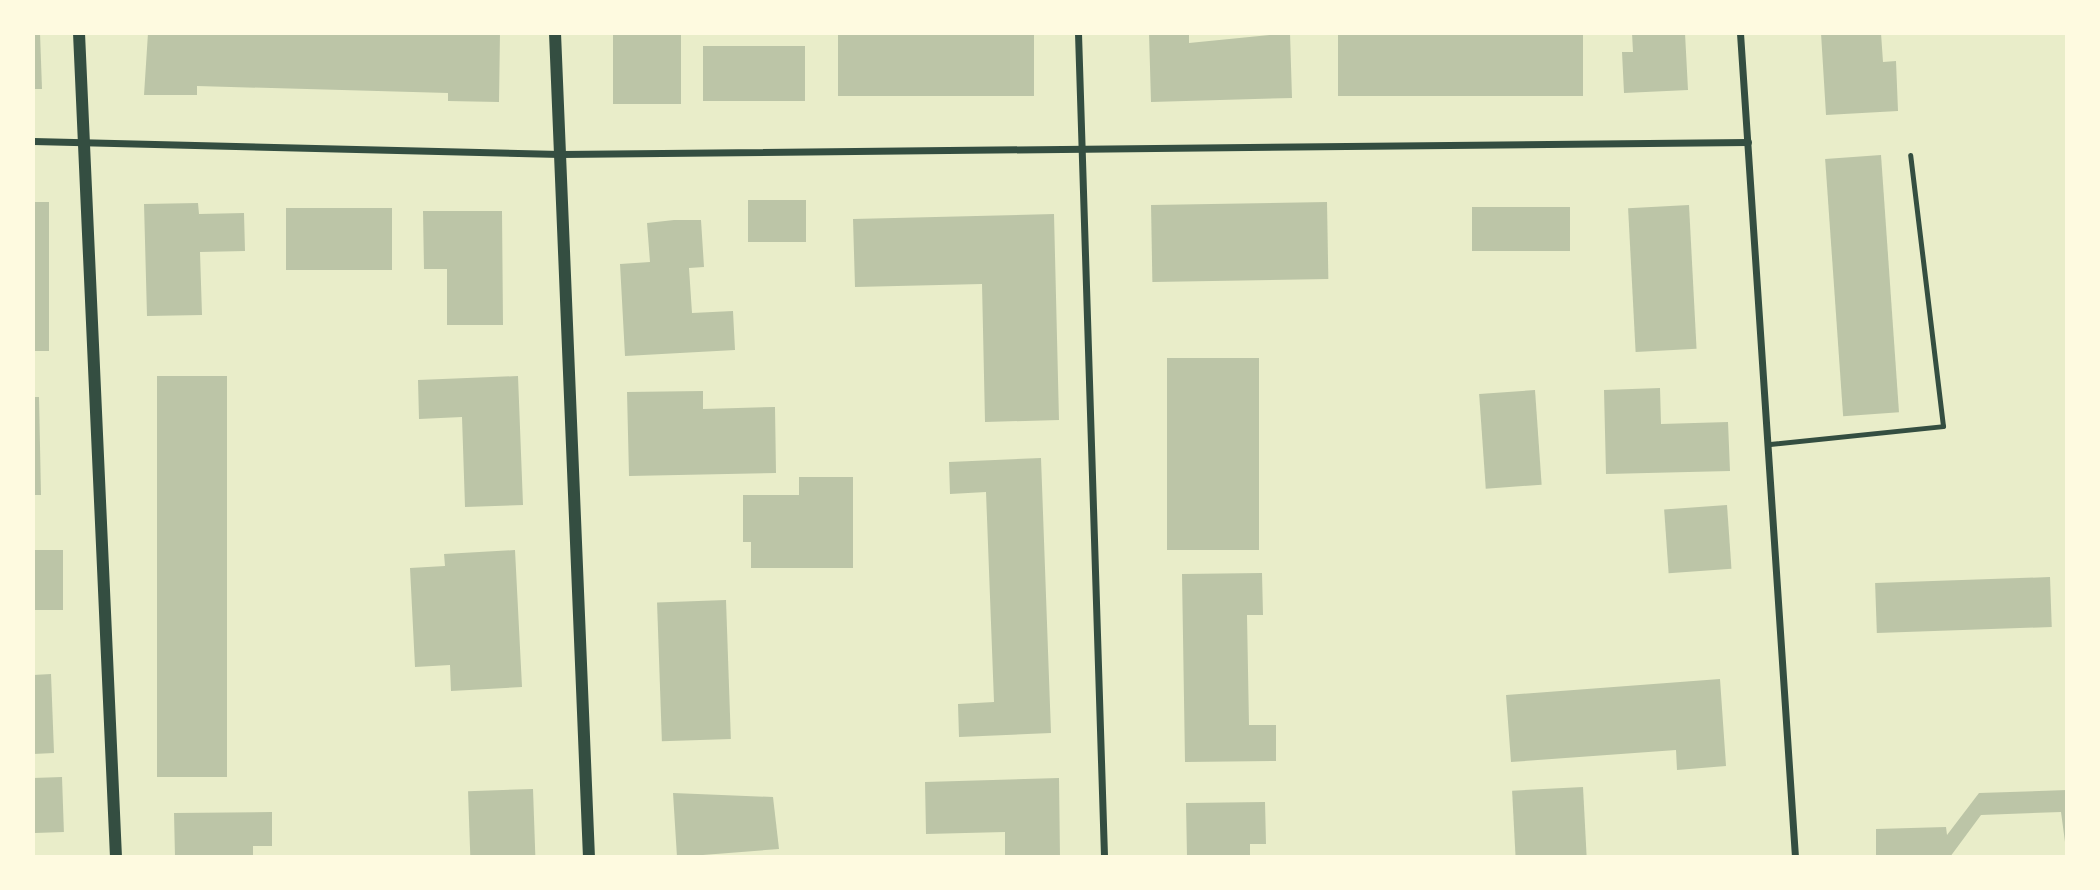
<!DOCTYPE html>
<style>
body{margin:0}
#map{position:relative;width:2100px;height:890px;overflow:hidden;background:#e9edc9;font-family:"Libre Baskerville",serif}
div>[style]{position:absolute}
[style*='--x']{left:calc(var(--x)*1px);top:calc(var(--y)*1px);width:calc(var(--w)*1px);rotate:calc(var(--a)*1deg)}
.building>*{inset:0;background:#bcc5a7;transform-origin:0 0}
.service>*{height:5px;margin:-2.5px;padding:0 2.5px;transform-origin:2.5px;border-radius:2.5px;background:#344e41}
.minor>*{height:7px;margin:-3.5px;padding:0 3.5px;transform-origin:3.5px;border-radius:3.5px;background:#344e41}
.tertiary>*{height:12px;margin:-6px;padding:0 6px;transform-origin:6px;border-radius:6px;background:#344e41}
span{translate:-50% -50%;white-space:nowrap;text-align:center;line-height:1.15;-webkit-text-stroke:5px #fefae0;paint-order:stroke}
.frame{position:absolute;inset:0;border:35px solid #fefae0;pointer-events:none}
</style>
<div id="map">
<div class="building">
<div style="clip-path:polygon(33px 33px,40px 33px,42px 89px,33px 89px)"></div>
<div style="clip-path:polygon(148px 33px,500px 33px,499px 102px,448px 101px,448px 93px,197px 86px,197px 95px,144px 95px)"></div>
<div style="left:613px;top:33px;width:68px;height:71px"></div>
<div style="left:838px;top:33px;width:196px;height:63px"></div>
<div style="clip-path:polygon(1149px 33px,1189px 33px,1189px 43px,1290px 33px,1292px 98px,1151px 102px)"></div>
<div style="left:1338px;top:33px;width:245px;height:63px"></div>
<div style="clip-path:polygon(1632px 33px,1685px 33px,1688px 90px,1624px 93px,1622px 52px,1633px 52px)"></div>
<div style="clip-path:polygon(1821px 33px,1881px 33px,1883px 62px,1896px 61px,1898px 111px,1826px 115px)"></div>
<div style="left:805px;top:46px;width:55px;height:102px;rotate:90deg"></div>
<div style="left:1881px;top:155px;width:258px;height:56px;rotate:86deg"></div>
<div style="left:748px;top:200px;width:58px;height:42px"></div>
<div style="left:33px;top:202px;width:16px;height:149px"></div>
<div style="left:1327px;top:202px;width:77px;height:176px;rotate:89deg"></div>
<div style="clip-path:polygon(198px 203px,199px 214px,244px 213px,245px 251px,200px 252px,202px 315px,147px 316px,144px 204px)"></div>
<div style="left:1689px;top:205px;width:144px;height:61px;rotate:87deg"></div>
<div style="left:1472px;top:207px;width:98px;height:44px"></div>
<div style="left:286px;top:208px;width:106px;height:62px"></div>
<div style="clip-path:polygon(423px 211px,502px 211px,503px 325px,447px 325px,447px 269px,424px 269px)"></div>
<div style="clip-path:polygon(1054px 214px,1059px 420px,985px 422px,982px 284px,855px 287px,853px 219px)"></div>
<div style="clip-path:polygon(674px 220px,701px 220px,704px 267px,689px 268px,692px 313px,733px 311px,735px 350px,625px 356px,620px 264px,650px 262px,647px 223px)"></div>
<div style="left:1167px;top:358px;width:92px;height:192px"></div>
<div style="left:157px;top:376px;width:70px;height:401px"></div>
<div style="clip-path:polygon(518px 376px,523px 505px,465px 507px,462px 417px,419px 419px,418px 380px)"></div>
<div style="clip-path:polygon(1660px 388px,1661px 424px,1728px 422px,1730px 471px,1606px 474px,1604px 390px)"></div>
<div style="left:1535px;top:390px;width:95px;height:56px;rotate:86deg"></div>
<div style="clip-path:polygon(703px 391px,703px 409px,775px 407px,776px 473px,629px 476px,627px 392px)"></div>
<div style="clip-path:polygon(33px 397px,39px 397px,41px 495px,33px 495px)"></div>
<div style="clip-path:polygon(1041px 458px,1051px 733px,959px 737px,958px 704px,994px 702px,986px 492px,950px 494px,949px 462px)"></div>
<div style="clip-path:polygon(799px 477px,853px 477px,853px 568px,751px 568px,751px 542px,743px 542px,743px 495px,799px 495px)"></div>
<div style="left:1727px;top:505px;width:64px;height:63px;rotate:86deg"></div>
<div style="left:33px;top:550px;width:30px;height:60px"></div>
<div style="clip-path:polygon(515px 550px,522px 687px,451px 691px,450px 665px,415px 667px,410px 568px,445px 566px,444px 554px)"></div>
<div style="clip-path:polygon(1262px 573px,1263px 615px,1247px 615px,1249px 725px,1276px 725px,1276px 761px,1185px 762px,1182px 574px)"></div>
<div style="left:2050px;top:577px;width:50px;height:175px;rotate:88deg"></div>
<div style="left:726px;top:600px;width:139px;height:69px;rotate:88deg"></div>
<div style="clip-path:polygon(51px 674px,54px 753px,33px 754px,33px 675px)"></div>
<div style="clip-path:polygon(1720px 679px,1726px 766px,1677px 770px,1676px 750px,1511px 762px,1506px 695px)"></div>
<div style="left:62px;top:777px;width:55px;height:29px;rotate:88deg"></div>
<div style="clip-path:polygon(1059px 778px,1060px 857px,1005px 857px,1005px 832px,926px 834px,925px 782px)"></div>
<div style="left:1583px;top:787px;width:70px;height:71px;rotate:87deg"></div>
<div style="left:533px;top:789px;width:68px;height:65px;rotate:88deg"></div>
<div style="clip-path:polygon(2067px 790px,2067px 857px,2061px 812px,1981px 815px,1950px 857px,1876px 857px,1876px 829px,1946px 827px,1947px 835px,1979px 793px)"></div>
<div style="clip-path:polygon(673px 793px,773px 797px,779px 849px,677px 857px)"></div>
<div style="clip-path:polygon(1265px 802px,1266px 844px,1250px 844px,1250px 857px,1187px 857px,1186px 803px)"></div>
<div style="clip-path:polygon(272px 812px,272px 846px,253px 846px,253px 857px,175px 857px,174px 813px)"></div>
</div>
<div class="service">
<div style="--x:1770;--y:444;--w:174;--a:-5.9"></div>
<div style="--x:1943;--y:426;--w:273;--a:-96.9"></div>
</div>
<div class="minor">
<div style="--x:1078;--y:33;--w:824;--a:88.19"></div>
<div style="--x:1740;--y:33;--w:826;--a:86.18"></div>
<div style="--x:33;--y:141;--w:527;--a:1.41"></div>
<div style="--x:560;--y:154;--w:1188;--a:-0.58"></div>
</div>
<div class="tertiary">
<div style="--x:79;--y:33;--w:825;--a:87.43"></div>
<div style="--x:555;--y:33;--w:825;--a:87.64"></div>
</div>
<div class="frame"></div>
</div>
